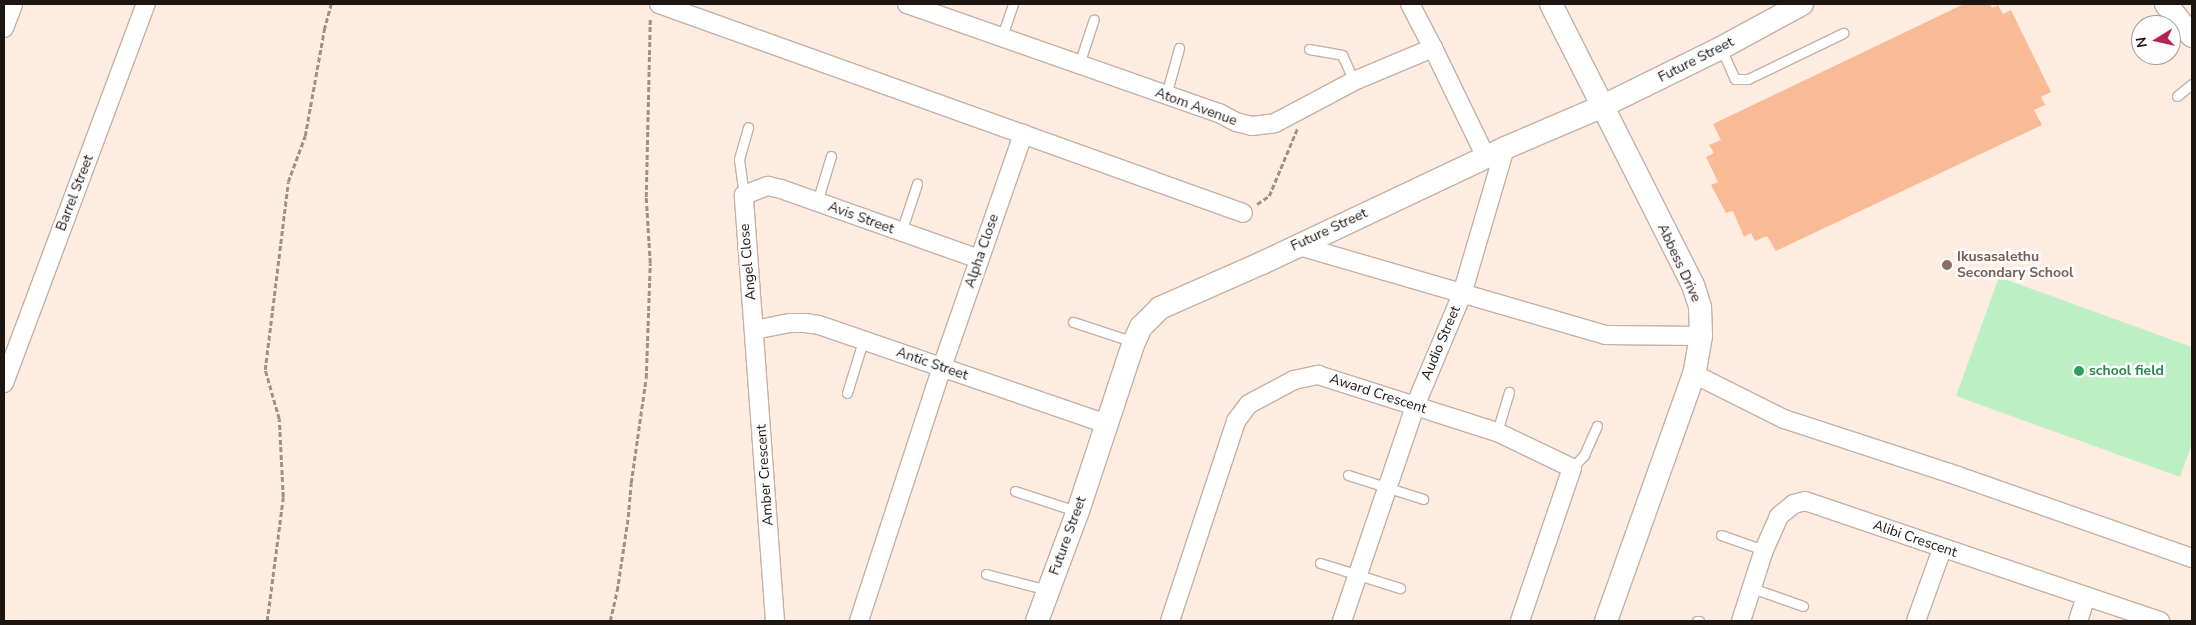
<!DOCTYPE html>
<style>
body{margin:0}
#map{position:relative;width:2196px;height:625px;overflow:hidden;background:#ffece0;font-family:"Nunito Sans",sans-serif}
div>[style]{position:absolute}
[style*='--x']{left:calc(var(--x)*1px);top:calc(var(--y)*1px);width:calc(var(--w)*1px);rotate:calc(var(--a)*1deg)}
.green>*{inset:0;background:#bcefc3}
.building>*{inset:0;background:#f9bb96}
.path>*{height:2.5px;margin-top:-1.25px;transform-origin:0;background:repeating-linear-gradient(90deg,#9e9087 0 5px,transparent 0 7.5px)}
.roads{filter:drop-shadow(1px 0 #c3b1a6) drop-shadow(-1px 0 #c3b1a6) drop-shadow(0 1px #c3b1a6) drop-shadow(0 -1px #c3b1a6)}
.service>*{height:9px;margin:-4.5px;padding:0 4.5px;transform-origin:4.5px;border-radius:4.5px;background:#fff}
.minor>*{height:18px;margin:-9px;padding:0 9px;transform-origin:9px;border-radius:9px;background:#fff}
.tertiary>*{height:22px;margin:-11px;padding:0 11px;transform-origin:11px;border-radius:11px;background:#fff}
.dots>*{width:14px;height:14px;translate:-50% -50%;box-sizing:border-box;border:2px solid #fdfdfd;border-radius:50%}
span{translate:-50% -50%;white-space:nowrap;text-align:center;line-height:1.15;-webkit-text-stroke:5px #fdfdfd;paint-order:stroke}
.street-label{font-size:14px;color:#1c1511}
.education-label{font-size:14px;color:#785e54;font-weight:700}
.left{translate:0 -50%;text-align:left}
.leisure-label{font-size:14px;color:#27864d;font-weight:700}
.frame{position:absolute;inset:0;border:5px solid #1c1511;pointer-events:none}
.north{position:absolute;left:2131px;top:15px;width:50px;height:50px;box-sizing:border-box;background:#fdfdfd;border:1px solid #a3a09f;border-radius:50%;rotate:261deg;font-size:14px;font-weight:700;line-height:20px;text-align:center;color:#1c1511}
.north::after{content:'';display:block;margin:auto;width:18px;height:22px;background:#b32455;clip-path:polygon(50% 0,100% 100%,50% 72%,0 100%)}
</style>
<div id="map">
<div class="green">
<div style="clip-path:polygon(1999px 277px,2192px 347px,2192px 443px,2180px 477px,1956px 396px)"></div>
</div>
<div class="building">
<div style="clip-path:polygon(1964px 4px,1990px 4px,1992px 8px,1998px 5px,2003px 14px,2011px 10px,2051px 92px,2041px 97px,2045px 105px,2034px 110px,2042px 125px,1776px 251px,1767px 236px,1755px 241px,1751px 233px,1744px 237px,1733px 211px,1726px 213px,1711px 185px,1718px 182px,1706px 157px,1714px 153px,1709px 145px,1721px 140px,1713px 124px)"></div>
</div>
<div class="path">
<div style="--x:1257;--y:204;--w:14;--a:-34"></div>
<div style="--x:1269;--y:196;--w:73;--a:-67.3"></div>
<div style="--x:267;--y:621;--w:125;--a:-82.6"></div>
<div style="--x:283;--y:497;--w:78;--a:-92.9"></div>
<div style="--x:279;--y:419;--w:51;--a:-105.9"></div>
<div style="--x:265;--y:370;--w:189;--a:-83"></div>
<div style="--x:288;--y:182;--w:49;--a:-69.7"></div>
<div style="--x:305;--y:136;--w:108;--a:-79.8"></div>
<div style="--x:324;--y:30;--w:27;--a:-75"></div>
<div style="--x:610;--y:621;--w:31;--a:-77"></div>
<div style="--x:617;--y:591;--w:75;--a:-81.5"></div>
<div style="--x:628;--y:517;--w:34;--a:-85"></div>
<div style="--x:631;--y:483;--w:106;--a:-81.9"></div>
<div style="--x:646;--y:378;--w:115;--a:-88"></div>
<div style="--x:650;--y:263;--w:66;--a:-93.5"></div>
<div style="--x:646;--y:197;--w:179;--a:-88.7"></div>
</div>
<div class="roads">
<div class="service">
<div style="--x:1002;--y:36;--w:34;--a:-71"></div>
<div style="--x:1721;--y:48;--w:34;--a:66"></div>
<div style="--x:1735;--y:79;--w:13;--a:0"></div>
<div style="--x:1748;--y:79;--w:106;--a:-25.8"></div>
<div style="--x:1309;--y:49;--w:34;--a:10"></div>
<div style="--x:1342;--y:55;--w:29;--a:65"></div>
<div style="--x:1079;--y:64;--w:47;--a:-71.6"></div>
<div style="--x:1166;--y:95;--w:49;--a:-74.5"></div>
<div style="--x:2177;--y:96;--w:19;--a:-39"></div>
<div style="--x:744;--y:195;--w:36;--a:-98"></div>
<div style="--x:739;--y:159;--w:33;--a:-74"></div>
<div style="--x:817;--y:202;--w:48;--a:-73.1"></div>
<div style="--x:901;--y:232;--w:51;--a:-71.6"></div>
<div style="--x:1073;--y:322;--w:64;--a:18.2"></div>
<div style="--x:847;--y:393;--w:54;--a:-72.9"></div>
<div style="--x:1497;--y:432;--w:42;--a:-73.3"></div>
<div style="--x:1572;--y:468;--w:18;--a:-47"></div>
<div style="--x:1584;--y:455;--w:32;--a:-66"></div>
<div style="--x:1348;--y:475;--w:79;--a:17.7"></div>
<div style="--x:1015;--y:491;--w:64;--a:18.2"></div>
<div style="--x:1721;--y:535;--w:46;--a:19.2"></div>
<div style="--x:1320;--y:563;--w:84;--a:17.4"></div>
<div style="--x:986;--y:574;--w:64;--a:14.5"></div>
<div style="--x:1752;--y:588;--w:54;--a:19.4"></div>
<div style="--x:1697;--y:621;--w:2;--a:0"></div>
</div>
<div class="minor">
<div style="--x:659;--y:4;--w:620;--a:19.69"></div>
<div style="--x:907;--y:4;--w:330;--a:19.3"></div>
<div style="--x:1219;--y:113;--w:19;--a:28"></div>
<div style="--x:1236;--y:122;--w:16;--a:14"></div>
<div style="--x:1252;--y:126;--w:23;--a:-7"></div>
<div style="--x:1275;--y:123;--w:89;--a:-28"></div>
<div style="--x:1354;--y:81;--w:86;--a:-22.7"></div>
<div style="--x:1433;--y:48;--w:50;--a:-117.6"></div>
<div style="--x:4;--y:28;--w:26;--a:-69"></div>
<div style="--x:1433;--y:48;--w:121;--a:64.1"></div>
<div style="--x:1296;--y:245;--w:322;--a:16.2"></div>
<div style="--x:1605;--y:335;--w:96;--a:0.6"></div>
<div style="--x:754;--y:330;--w:37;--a:-11"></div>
<div style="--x:790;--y:323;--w:15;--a:0"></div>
<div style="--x:805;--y:323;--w:14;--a:8"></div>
<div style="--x:819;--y:325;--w:305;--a:19"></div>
<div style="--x:1694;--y:374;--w:101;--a:26.6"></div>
<div style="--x:1784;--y:419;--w:183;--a:18.1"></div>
<div style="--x:1958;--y:476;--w:248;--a:19.3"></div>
<div style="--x:4;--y:383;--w:405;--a:-69.5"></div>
<div style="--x:775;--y:621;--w:427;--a:-94.2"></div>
<div style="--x:744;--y:195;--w:26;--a:-21"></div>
<div style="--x:768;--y:186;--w:13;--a:13"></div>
<div style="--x:781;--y:189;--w:210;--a:19.5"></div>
<div style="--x:859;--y:621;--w:267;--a:-71.9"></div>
<div style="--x:942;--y:367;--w:247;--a:-70.8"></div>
<div style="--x:1170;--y:621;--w:211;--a:-71.7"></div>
<div style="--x:1236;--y:421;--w:21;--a:-53"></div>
<div style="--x:1249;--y:404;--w:51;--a:-28.1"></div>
<div style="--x:1294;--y:380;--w:25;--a:-12"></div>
<div style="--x:1318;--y:375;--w:188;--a:17.7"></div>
<div style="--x:1497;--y:432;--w:83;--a:25.6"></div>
<div style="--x:1572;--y:468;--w:162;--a:108.8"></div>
<div style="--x:1342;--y:621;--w:227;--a:-71.2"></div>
<div style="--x:1415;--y:406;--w:121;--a:-67.2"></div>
<div style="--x:1462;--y:294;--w:152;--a:-73.6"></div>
<div style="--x:1741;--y:621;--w:75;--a:-72.1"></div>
<div style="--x:1764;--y:550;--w:37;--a:-66"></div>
<div style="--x:1779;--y:516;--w:19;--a:-39"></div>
<div style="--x:1794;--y:504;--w:11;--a:-15"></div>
<div style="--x:1805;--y:501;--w:375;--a:18.7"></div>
<div style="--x:1916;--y:621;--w:77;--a:-70.1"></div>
<div style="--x:2078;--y:621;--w:26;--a:-72"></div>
</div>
<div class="tertiary">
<div style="--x:1551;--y:4;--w:315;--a:63.2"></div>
<div style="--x:1693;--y:285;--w:23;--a:72"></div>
<div style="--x:1700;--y:307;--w:29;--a:88"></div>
<div style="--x:1701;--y:336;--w:39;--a:100"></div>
<div style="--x:1694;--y:374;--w:262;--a:109.6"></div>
<div style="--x:2166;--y:4;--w:41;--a:50.9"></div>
<div style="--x:1037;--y:621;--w:117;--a:-69.6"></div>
<div style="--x:1078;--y:511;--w:178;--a:-71.7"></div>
<div style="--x:1134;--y:342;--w:17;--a:-65"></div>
<div style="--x:1141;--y:327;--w:27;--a:-45"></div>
<div style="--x:1160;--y:308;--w:111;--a:-23.8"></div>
<div style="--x:1262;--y:263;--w:269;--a:-25.3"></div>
<div style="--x:1505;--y:148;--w:104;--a:-23.1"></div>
<div style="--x:1601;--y:107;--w:134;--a:-26.2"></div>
<div style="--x:1721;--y:48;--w:92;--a:-28.5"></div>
</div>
</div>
<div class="dots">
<div style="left:1947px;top:265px;background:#8d6e63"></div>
<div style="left:2079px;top:371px;background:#2e9e5b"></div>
</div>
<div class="street-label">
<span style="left:1696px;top:60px;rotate:-27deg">Future Street</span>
<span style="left:1196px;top:107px;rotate:20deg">Atom Avenue</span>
<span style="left:75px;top:193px;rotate:-69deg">Barrel Street</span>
<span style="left:861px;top:218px;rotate:20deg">Avis Street</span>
<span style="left:1329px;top:230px;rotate:-25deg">Future Street</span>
<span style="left:982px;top:251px;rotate:-71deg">Alpha Close</span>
<span style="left:748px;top:262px;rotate:-95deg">Angel Close</span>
<span style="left:1679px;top:263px;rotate:65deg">Abbess Drive</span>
<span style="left:1441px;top:343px;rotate:-67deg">Audio Street</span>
<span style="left:932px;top:364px;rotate:19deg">Antic Street</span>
<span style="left:1378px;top:394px;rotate:18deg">Award Crescent</span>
<span style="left:765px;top:475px;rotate:-94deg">Amber Crescent</span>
<span style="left:1068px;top:536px;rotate:-70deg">Future Street</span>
<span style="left:1915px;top:539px;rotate:19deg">Alibi Crescent</span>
</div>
<div class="education-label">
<span class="left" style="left:1957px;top:265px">Ikusasalethu<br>Secondary School</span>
</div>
<div class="leisure-label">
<span class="left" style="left:2089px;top:371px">school field</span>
</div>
<div class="frame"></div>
<div class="north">N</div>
</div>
